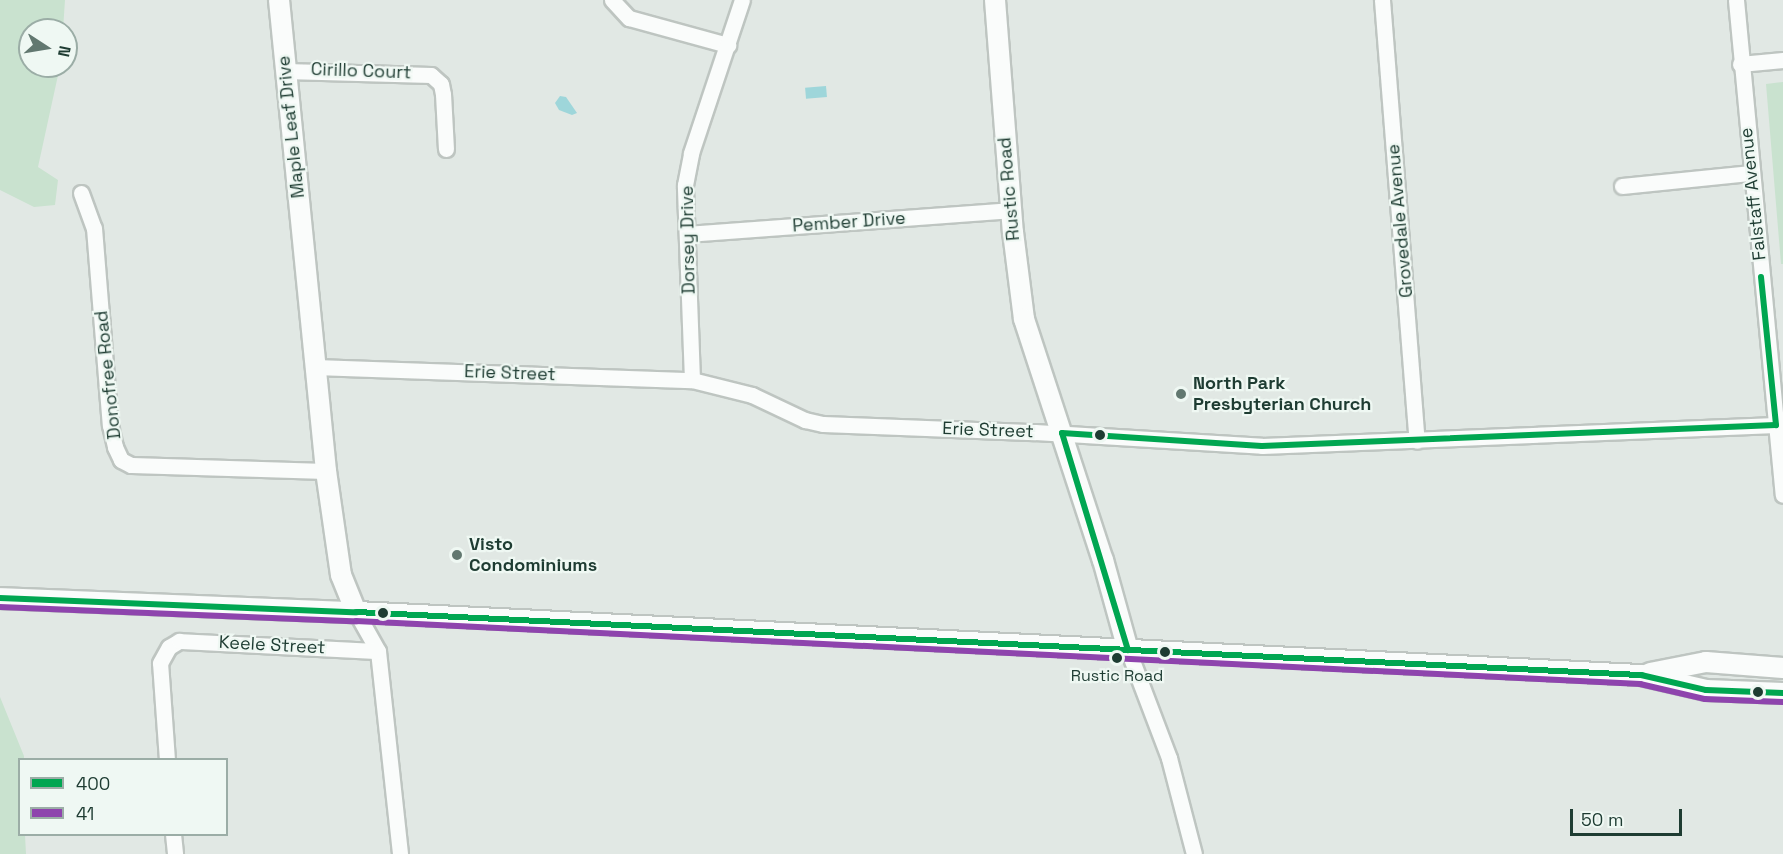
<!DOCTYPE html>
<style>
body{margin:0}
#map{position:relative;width:1783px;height:854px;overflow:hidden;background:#e1e8e4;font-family:"Space Grotesk",sans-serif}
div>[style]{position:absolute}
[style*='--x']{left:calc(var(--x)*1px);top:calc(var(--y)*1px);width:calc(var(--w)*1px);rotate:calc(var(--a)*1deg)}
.green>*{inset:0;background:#c9e2cf}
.water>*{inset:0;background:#9ed6da;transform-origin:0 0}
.roads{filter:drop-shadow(2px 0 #bec5c1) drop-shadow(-2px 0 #bec5c1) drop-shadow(0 2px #bec5c1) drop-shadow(0 -2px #bec5c1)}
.street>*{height:15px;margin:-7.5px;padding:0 7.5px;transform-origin:7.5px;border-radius:7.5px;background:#fafcfb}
.secondary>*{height:20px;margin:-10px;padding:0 10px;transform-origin:10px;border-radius:10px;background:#fafcfb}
.bus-1>*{height:6px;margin:-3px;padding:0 3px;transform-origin:3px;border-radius:3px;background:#00a651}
.bus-2>*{height:6px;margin:-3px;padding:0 3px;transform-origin:3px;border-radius:3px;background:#8e44ad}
.dots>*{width:16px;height:16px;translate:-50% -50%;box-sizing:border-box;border:3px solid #eff8f3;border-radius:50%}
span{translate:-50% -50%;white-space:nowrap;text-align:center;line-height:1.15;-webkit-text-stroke:4.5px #eff8f3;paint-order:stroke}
.bus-label{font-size:16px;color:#1e3c32}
.street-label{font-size:18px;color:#1e3c32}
.poi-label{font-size:18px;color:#1e3c32;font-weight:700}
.left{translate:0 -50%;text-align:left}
.legend{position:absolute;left:18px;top:758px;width:210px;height:78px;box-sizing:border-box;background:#eff8f3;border:2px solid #9bada6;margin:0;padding:8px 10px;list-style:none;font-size:18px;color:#1e3c32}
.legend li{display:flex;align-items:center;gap:12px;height:30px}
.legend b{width:30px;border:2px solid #9bada6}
.north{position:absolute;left:18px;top:18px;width:60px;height:60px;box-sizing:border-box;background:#eff8f3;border:2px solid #9bada6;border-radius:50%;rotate:102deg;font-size:16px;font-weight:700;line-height:24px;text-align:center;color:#1e3c32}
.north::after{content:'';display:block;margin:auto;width:21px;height:27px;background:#627870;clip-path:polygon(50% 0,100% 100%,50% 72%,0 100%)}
.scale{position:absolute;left:1570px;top:809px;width:112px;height:27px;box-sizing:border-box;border:3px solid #1e3c32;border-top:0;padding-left:8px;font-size:18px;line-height:21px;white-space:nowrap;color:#1e3c32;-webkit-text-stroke:4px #eff8f3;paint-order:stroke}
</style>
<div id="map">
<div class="green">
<div style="clip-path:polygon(0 0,65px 0,63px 30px,30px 30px,30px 66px,60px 66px,38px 167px,58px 180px,55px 205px,34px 207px,0 190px)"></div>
<div style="clip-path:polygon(1783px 82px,1783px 264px,1781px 264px,1766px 84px)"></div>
<div style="clip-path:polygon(0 697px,24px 756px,24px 759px,20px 760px,20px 834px,25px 835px,26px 854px,0 854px)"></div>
</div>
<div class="water">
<div style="left:826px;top:86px;width:11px;height:21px;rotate:85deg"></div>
<div style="clip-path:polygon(560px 96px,566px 97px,577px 113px,572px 115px,559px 110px,555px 103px)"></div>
</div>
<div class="roads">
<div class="street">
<div style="--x:612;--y:0;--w:25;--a:47"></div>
<div style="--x:629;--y:18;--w:103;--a:15.3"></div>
<div style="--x:1382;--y:0;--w:442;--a:85.5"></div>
<div style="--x:1736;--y:0;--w:497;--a:84.6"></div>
<div style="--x:1740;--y:64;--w:43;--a:-5.3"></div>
<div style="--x:285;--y:71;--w:146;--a:1.6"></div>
<div style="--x:431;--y:75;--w:13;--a:42"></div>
<div style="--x:441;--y:84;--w:10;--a:79"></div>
<div style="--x:443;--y:94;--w:55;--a:86.9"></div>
<div style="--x:1622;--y:186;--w:130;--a:-5.8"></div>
<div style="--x:81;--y:193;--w:37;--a:70"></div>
<div style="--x:94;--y:228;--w:198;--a:85.4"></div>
<div style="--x:110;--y:425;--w:23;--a:77"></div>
<div style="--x:115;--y:447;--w:14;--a:65"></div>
<div style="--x:121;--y:460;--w:11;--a:27"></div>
<div style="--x:131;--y:465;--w:195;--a:1.8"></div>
<div style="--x:687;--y:234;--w:326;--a:-4.2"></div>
<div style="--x:315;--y:367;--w:377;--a:2"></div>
<div style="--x:692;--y:380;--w:62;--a:14"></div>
<div style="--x:752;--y:395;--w:59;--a:25.3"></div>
<div style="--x:805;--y:420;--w:18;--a:13"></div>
<div style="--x:823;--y:424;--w:212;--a:2.2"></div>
<div style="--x:1035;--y:432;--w:227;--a:3.5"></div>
<div style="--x:1262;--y:446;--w:514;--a:-2.34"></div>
<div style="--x:692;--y:380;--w:195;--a:-92.1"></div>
<div style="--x:685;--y:185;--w:33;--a:-79"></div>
<div style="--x:691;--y:153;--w:161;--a:-71.6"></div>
<div style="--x:356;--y:612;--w:45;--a:60.6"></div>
<div style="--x:378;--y:651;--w:204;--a:83.8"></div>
<div style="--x:1128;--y:650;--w:116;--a:69.2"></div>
<div style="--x:1169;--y:758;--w:99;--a:75.4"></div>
<div style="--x:167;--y:760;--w:97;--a:-94.1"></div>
<div style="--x:160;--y:663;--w:18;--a:-61"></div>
<div style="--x:169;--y:647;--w:12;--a:-31"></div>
<div style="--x:179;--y:641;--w:199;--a:2.9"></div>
<div style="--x:173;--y:834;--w:20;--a:84"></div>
</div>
<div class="secondary">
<div style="--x:279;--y:0;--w:473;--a:84.3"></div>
<div style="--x:326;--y:471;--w:105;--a:81.8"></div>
<div style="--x:341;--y:575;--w:40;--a:68"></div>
<div style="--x:995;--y:0;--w:233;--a:85.6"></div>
<div style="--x:1013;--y:232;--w:88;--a:82.8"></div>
<div style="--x:1024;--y:319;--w:254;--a:71.9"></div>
<div style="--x:1103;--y:560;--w:93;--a:74.5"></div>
<div style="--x:0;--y:598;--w:356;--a:2.3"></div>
<div style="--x:356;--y:612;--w:1287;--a:2.81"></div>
<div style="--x:1641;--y:675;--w:67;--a:13"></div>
<div style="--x:1706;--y:690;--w:77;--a:2.2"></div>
<div style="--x:1650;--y:673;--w:57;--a:-11.1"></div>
<div style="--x:1706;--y:662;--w:77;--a:4.5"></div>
</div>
</div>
<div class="bus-1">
<div style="--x:1761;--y:277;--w:149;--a:84.2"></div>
<div style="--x:1062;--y:433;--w:200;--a:3.7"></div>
<div style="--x:1262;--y:446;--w:514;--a:-2.34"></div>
<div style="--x:1062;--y:433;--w:227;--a:73.1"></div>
<div style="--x:0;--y:598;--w:356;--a:2.3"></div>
<div style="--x:356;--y:612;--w:1287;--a:2.81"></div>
<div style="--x:1641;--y:675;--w:67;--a:13"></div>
<div style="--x:1706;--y:690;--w:77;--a:2.2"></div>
</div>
<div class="bus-2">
<div style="--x:0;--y:607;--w:356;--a:2.3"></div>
<div style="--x:356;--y:621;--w:1286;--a:2.81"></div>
<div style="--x:1640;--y:684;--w:67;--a:13"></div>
<div style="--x:1705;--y:699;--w:78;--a:2.2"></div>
</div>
<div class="dots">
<div style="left:1181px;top:394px;background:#627870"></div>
<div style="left:1100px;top:435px;background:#1e3c32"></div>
<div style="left:457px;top:555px;background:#627870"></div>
<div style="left:383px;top:613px;background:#1e3c32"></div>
<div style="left:1165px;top:652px;background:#1e3c32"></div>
<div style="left:1117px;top:658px;background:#1e3c32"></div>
<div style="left:1758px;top:692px;background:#1e3c32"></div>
</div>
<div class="bus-label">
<span style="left:1117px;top:676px">Rustic Road</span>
</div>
<div class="street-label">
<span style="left:361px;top:71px;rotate:2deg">Cirillo Court</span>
<span style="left:291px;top:127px;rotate:-96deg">Maple Leaf Drive</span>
<span style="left:1009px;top:189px;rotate:-95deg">Rustic Road</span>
<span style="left:1753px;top:194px;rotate:-96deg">Falstaff Avenue</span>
<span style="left:1400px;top:221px;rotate:-95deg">Grovedale Avenue</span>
<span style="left:849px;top:222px;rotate:-4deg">Pember Drive</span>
<span style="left:688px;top:240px;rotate:-91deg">Dorsey Drive</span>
<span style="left:510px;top:373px;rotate:2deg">Erie Street</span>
<span style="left:108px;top:375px;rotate:-96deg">Donofree Road</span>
<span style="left:988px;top:430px;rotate:2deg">Erie Street</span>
<span style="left:272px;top:645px;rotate:3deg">Keele Street</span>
</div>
<div class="poi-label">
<span class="left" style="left:1193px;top:394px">North Park<br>Presbyterian Church</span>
<span class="left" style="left:469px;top:555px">Visto<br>Condominiums</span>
</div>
<ul class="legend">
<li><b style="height:8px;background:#00a651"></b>400</li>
<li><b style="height:8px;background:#8e44ad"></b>41</li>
</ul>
<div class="north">N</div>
<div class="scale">50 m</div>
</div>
